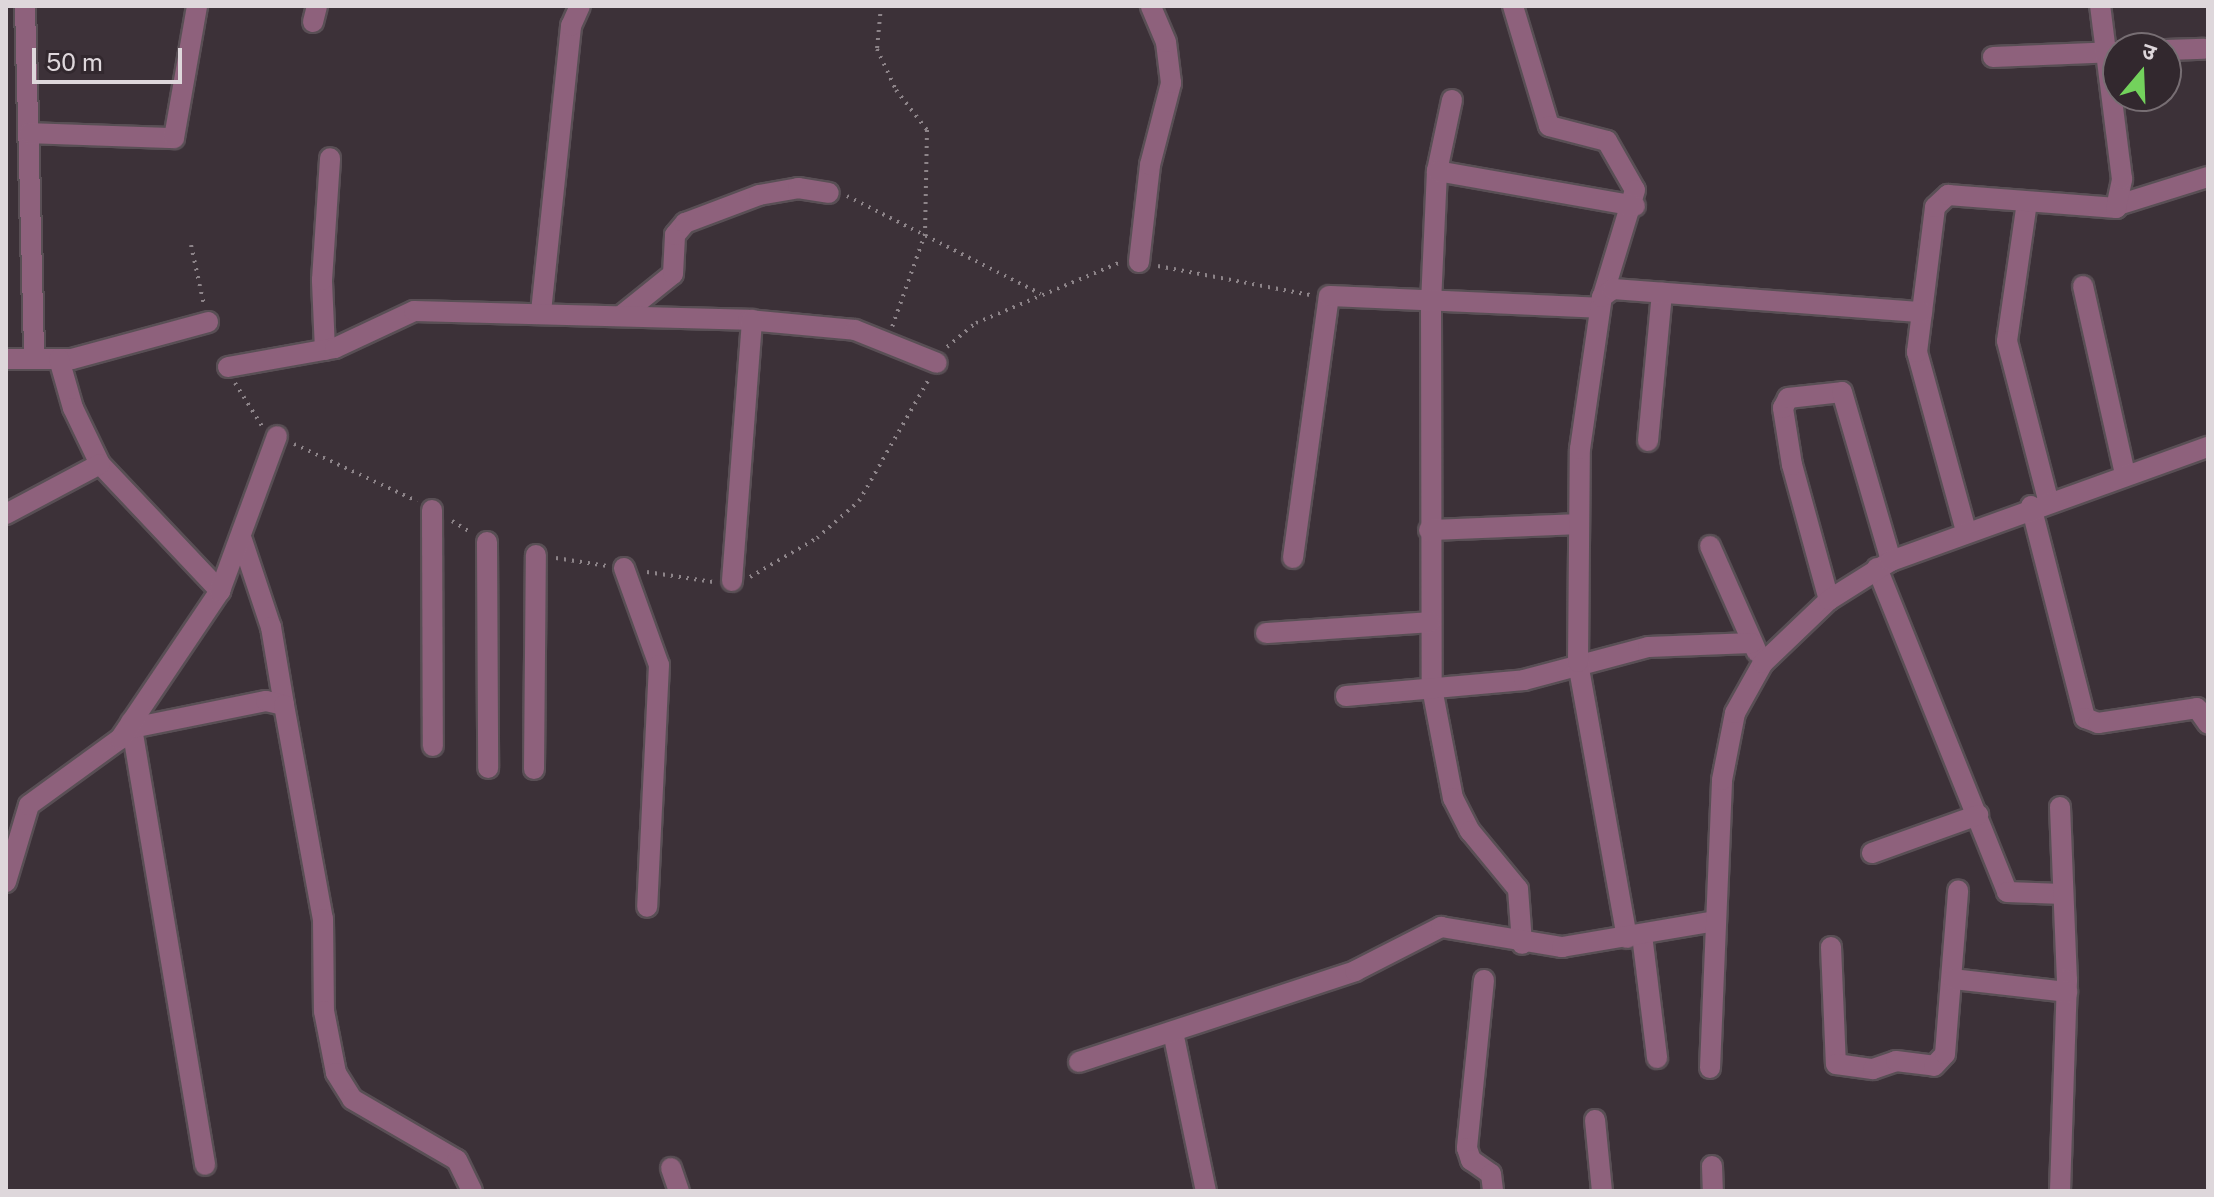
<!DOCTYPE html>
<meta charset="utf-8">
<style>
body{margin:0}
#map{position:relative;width:2214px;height:1197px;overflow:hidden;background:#3c3138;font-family:"Public Sans","Noto Sans Devanagari",sans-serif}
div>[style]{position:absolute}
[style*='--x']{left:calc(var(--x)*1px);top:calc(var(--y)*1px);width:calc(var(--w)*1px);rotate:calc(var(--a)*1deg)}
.path>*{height:4px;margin-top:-2px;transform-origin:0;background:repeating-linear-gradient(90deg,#8d8489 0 2px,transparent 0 8px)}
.roads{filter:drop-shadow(2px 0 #594f55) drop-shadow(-2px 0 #594f55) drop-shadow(0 2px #594f55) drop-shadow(0 -2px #594f55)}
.minor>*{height:20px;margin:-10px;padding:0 10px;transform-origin:10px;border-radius:10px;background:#8e617c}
span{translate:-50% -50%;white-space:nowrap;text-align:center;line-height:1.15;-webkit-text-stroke:6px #32282e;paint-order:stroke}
.frame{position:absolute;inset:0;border:8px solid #ded7db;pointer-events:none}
.north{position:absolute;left:2102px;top:32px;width:80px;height:80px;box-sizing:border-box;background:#32282e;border:2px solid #776e73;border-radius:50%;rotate:19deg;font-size:22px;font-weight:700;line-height:32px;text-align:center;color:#ded7db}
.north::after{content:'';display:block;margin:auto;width:28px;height:36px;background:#73d25c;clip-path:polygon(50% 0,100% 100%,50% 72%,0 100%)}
.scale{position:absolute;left:32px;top:48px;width:150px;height:36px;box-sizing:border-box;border:4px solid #ded7db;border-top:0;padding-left:10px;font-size:24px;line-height:28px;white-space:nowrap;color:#ded7db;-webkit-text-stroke:6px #32282e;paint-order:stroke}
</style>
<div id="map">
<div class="path">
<div style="--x:881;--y:6;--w:43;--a:95.3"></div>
<div style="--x:877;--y:49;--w:45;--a:65.1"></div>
<div style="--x:896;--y:90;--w:51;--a:52.2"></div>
<div style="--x:927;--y:130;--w:104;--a:91.1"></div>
<div style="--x:925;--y:234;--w:99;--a:109.5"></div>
<div style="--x:847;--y:196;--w:217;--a:26.8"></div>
<div style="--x:191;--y:245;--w:61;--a:77.8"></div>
<div style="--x:1158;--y:266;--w:155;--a:10.8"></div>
<div style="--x:947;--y:347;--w:38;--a:-40"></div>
<div style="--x:976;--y:323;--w:157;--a:-22.8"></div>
<div style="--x:235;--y:383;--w:51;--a:57.9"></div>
<div style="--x:294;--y:444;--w:136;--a:24.9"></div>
<div style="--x:452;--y:521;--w:23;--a:31"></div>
<div style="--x:556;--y:558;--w:52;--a:8.9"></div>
<div style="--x:647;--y:572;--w:67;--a:8.6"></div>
<div style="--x:750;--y:577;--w:78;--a:-30.2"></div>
<div style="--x:817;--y:538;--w:56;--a:-41.4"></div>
<div style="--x:859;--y:501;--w:141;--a:-60.2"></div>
</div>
<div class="roads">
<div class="minor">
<div style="--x:25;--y:6;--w:353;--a:88.5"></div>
<div style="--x:1513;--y:6;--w:125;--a:73.3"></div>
<div style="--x:1549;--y:126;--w:60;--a:14.5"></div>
<div style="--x:1607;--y:141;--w:56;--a:60.3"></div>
<div style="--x:1635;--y:190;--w:107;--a:106.9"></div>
<div style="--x:313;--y:22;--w:16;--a:-76"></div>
<div style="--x:2166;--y:50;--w:38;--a:-2"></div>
<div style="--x:1993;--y:57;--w:124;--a:-2.3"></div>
<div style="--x:1452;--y:100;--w:73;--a:101.9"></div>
<div style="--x:1437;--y:171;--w:132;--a:92.6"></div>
<div style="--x:1431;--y:303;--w:385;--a:89.9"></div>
<div style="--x:1432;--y:688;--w:112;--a:79.2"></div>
<div style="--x:1453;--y:798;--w:37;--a:63"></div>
<div style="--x:1470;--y:831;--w:75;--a:50.4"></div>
<div style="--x:1518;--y:889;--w:55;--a:85.8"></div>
<div style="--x:29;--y:133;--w:145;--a:2"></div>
<div style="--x:174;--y:138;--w:134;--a:-80.1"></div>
<div style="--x:1437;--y:171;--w:201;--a:10"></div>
<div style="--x:2027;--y:202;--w:140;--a:98.2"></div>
<div style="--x:2007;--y:341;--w:164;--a:75.5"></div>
<div style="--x:2118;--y:205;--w:94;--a:-17.3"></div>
<div style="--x:1139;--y:262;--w:98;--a:-83.5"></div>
<div style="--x:1150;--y:165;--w:85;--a:-75.6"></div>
<div style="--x:1171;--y:83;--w:41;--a:-97"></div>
<div style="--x:1166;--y:42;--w:39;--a:-113"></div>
<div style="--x:2083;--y:286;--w:193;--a:77.4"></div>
<div style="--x:541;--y:312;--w:288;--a:-84"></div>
<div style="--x:571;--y:26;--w:22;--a:-66"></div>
<div style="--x:622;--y:315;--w:65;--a:-38.8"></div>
<div style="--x:673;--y:274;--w:39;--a:-87"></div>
<div style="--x:675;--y:235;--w:16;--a:-50"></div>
<div style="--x:685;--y:223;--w:79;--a:-20.7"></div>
<div style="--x:759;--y:195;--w:40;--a:-10"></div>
<div style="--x:798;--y:188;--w:31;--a:9"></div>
<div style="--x:325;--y:350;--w:70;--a:-92.5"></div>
<div style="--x:322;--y:280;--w:122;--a:-86.2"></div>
<div style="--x:6;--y:359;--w:66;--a:0"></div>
<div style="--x:72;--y:359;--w:141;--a:-15.2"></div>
<div style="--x:59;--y:359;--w:51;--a:74.1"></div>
<div style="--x:73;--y:408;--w:62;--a:64.3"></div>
<div style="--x:100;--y:464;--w:175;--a:46.6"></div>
<div style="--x:228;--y:367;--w:109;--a:-10.1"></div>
<div style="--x:335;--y:348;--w:87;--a:-25.1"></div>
<div style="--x:414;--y:311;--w:334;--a:1.5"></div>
<div style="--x:748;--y:320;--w:107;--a:5.3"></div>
<div style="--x:855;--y:330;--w:88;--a:21.9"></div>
<div style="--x:1648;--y:441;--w:149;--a:-84.6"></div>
<div style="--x:2031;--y:506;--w:219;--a:75.7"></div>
<div style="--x:2085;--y:718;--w:14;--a:21"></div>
<div style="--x:2098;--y:723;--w:100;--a:-8.6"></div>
<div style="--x:2197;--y:708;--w:19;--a:55"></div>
<div style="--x:432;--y:510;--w:236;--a:89.8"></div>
<div style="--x:6;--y:514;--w:106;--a:-28"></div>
<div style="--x:1429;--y:530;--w:148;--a:-2.3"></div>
<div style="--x:1966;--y:531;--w:186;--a:-105.3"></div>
<div style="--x:1917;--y:352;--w:146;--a:-82.9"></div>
<div style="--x:1935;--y:207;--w:18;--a:-43"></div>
<div style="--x:1948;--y:195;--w:169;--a:4.4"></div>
<div style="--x:2116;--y:208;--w:30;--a:-78"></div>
<div style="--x:2122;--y:179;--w:174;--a:-97.2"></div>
<div style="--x:242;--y:540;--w:92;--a:71.6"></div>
<div style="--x:271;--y:627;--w:79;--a:80.5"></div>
<div style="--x:487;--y:542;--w:226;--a:89.7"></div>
<div style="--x:1710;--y:546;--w:116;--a:66.1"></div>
<div style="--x:1293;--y:558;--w:264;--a:-82.2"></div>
<div style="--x:1329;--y:296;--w:271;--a:2.5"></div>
<div style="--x:624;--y:568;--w:103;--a:70.2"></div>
<div style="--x:659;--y:665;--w:242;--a:92.8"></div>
<div style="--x:1877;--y:568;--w:349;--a:68.1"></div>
<div style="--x:2007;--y:892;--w:56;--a:2"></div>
<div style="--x:732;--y:581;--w:262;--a:-85.6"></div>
<div style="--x:1829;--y:600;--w:140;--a:-105.3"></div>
<div style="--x:1792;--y:465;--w:58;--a:-99"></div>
<div style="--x:1783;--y:408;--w:11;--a:-63"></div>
<div style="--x:1788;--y:398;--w:54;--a:-6.3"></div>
<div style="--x:1842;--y:392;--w:176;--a:73.8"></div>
<div style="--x:1266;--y:633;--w:164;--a:-3.8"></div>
<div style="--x:1346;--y:696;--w:179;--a:-5.1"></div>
<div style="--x:1524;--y:680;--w:128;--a:-14.9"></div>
<div style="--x:1648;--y:647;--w:104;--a:-2.2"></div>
<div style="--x:131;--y:722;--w:449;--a:80.5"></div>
<div style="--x:132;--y:728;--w:137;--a:-11.4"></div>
<div style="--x:266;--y:701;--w:18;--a:13"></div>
<div style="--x:284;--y:705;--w:218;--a:79.7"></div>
<div style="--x:323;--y:919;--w:92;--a:89.4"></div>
<div style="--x:324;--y:1011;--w:63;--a:79"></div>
<div style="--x:336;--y:1073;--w:31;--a:58"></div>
<div style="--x:352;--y:1099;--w:121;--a:30.2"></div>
<div style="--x:457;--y:1160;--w:34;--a:64"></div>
<div style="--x:534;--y:769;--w:214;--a:-89.5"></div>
<div style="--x:2060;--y:807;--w:173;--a:87.7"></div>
<div style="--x:2067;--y:980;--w:211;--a:91.9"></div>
<div style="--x:1872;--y:853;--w:113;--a:-19.7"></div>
<div style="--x:6;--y:882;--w:80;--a:-73.4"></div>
<div style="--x:29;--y:805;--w:112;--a:-36"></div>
<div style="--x:120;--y:739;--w:179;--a:-56"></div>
<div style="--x:220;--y:591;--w:165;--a:-69.8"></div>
<div style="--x:1642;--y:935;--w:124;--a:83"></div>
<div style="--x:1627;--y:938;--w:280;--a:-100.1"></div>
<div style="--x:1578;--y:662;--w:213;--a:-89.5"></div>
<div style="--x:1580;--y:449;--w:154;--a:-81.8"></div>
<div style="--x:1602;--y:297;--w:14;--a:-36"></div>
<div style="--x:1613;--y:289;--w:310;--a:4.3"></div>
<div style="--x:1831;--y:947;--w:117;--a:87.6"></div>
<div style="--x:1836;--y:1064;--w:37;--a:8"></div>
<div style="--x:1873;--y:1069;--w:24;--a:-19"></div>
<div style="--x:1896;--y:1061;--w:38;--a:7"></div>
<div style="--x:1934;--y:1066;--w:16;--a:-47"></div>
<div style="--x:1945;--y:1054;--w:164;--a:-85.4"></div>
<div style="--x:1953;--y:979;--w:115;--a:6.5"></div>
<div style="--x:1484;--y:980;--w:169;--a:95.8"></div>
<div style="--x:1467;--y:1148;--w:13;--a:72"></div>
<div style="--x:1471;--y:1160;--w:24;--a:35"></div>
<div style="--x:1491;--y:1174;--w:17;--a:83"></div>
<div style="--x:1173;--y:1032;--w:162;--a:78.3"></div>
<div style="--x:1079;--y:1062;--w:291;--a:-18.2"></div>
<div style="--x:1355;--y:971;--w:97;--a:-27.1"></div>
<div style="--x:1441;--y:927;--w:123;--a:9.4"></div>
<div style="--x:1562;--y:947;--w:155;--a:-9.6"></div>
<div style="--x:1710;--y:1068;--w:288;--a:-87.6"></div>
<div style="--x:1722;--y:780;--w:68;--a:-79"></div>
<div style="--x:1735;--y:713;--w:57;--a:-60.8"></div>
<div style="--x:1763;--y:663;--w:91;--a:-43.7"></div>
<div style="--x:1829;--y:600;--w:73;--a:-32.2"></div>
<div style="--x:1891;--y:561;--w:337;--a:-19.8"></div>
<div style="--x:1595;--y:1120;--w:71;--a:84.4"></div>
<div style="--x:1712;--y:1166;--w:25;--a:88"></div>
<div style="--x:671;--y:1168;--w:24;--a:71"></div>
</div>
</div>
<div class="frame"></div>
<div class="north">उ</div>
<div class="scale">50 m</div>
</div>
